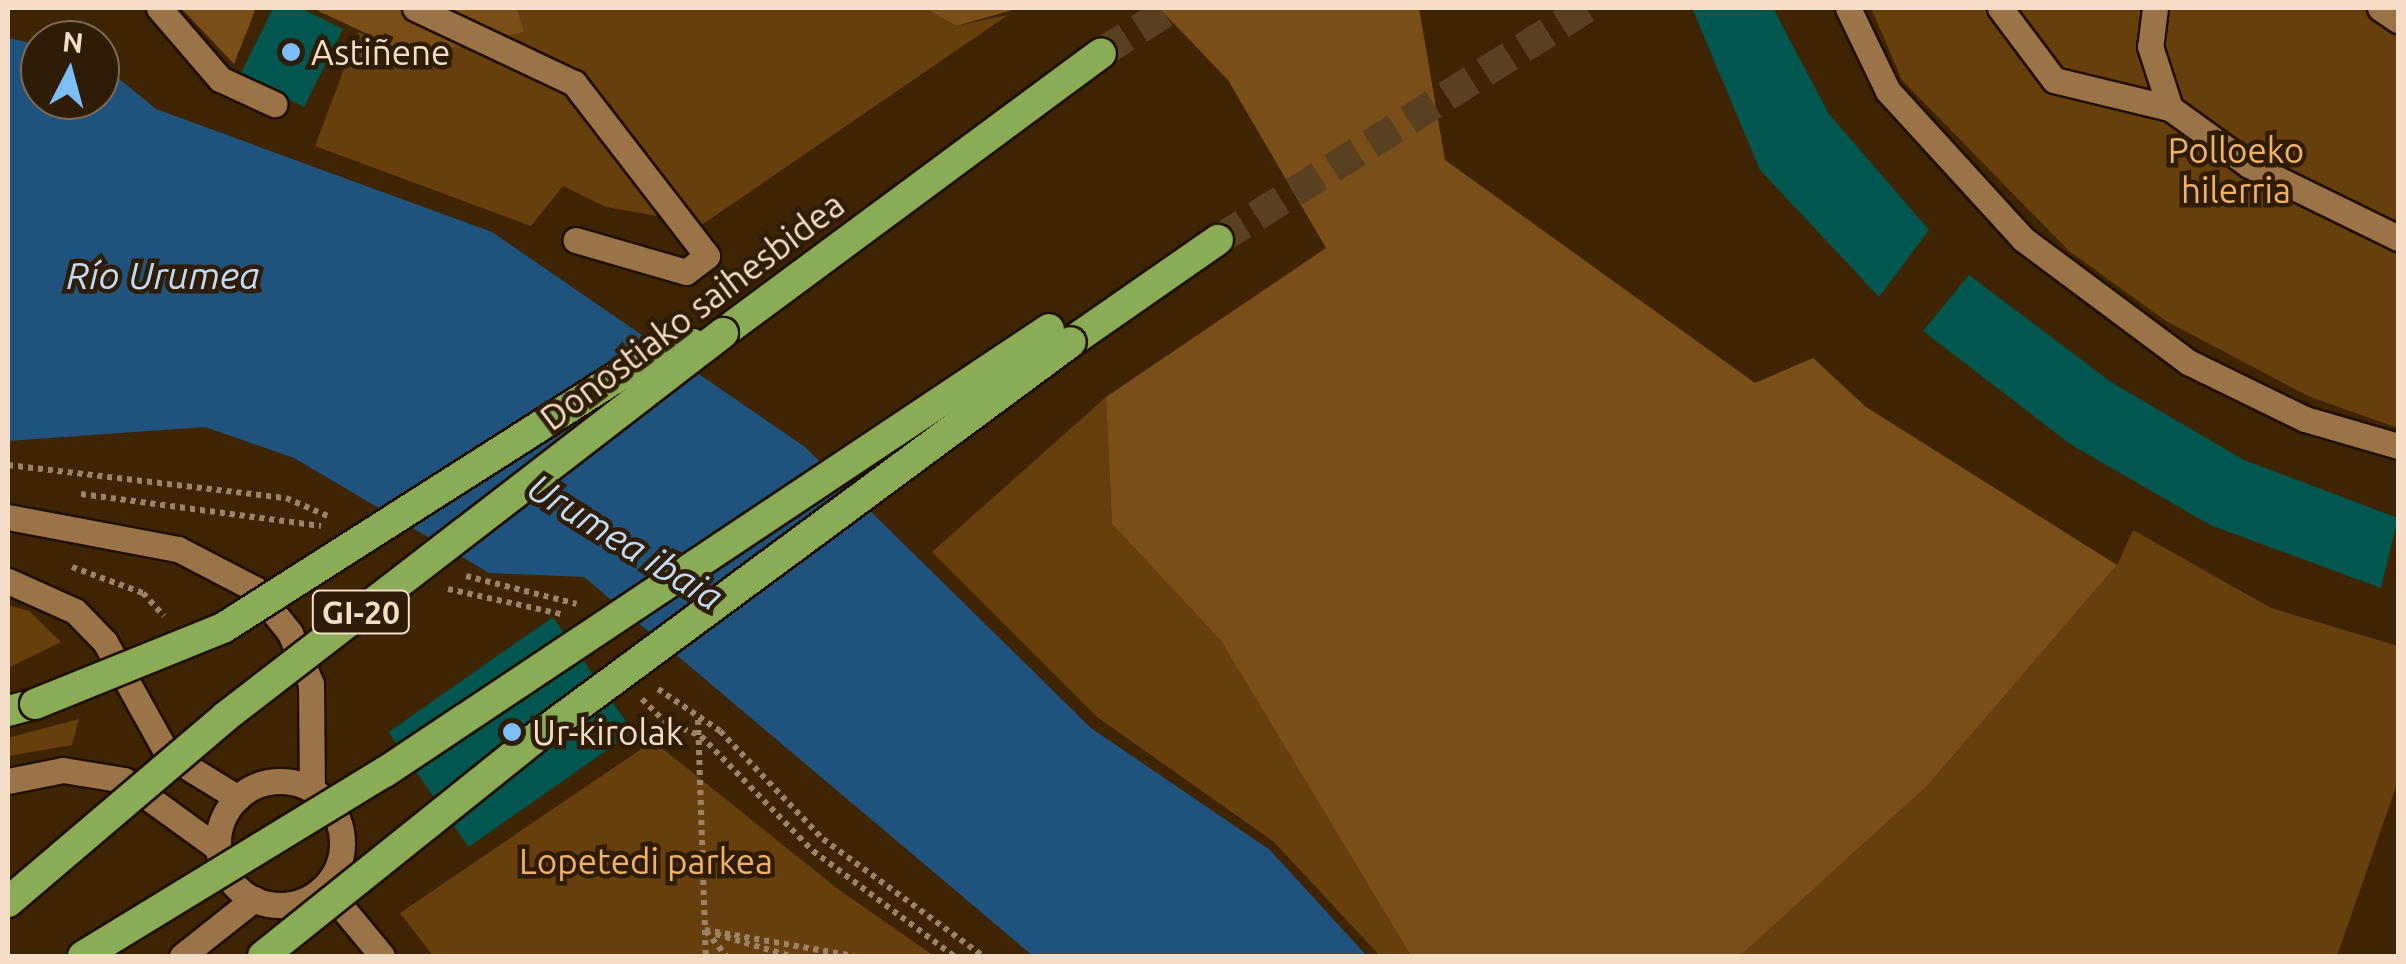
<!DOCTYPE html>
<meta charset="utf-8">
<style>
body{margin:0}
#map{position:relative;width:2406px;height:964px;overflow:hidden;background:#3e2402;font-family:Ubuntu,sans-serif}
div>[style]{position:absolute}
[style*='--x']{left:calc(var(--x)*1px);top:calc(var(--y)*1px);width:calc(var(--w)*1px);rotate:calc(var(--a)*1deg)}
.green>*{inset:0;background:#673f0d}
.forest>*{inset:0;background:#7a4e19}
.water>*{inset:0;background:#1f527c}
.building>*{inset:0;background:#015650;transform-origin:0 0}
.highway-tunnel>*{height:30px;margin-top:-15px;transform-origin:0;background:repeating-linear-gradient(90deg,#594020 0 30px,transparent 0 45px)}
.path>*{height:6px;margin-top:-3px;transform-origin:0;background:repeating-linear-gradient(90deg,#9b8367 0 5px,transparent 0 10px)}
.roads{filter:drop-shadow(2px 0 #200e00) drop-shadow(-2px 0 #200e00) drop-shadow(0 2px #200e00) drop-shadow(0 -2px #200e00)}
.minor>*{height:25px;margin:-12.5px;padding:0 12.5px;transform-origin:12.5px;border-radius:12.5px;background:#9a7348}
.minor>.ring{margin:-12.5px;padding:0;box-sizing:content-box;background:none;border:25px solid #9a7348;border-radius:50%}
.highway>*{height:30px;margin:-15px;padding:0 15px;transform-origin:15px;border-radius:15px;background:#8aac57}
.bridges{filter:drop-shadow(2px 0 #200e00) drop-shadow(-2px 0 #200e00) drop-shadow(0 2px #200e00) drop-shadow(0 -2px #200e00)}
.highway-bridge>*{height:30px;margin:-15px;padding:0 15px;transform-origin:15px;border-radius:15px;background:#8aac57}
.dots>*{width:28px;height:28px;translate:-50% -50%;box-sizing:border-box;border:5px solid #2f1c06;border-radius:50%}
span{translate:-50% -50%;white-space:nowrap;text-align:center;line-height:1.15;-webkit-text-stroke:9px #2f1c06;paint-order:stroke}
.shield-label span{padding:2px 8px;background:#2f1c06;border:2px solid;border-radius:8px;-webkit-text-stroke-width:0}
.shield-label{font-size:32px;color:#f4dec8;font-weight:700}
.poi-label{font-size:35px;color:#f4dec8}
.left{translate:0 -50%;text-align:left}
.park-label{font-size:35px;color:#f3b168}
.street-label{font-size:35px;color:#f4dec8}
.water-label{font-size:38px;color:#bedaf4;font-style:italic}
.frame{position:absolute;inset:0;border:10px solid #f4dec8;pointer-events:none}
.north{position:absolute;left:20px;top:20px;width:100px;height:100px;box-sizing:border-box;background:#2f1c06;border:2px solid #7e6a54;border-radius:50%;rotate:6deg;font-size:28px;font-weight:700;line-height:40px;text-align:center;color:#f4dec8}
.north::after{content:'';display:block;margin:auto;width:35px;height:45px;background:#7dbef9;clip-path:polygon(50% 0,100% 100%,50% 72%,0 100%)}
</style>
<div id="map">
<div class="green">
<div style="clip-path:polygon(517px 8px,924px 8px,956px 26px,1008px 15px,703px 224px,606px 207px,563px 186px,531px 226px,315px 146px,358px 32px,414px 56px,523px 32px)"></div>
<div style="clip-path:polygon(1871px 8px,2398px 8px,2398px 428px,2308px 396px,2166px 321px,2069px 251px,1902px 80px)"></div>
<div style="clip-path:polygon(1106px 397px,1112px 524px,1221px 641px,1411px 956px,1380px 956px,1274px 842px,1097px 717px,932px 552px)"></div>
<div style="clip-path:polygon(2133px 530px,2271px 608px,2398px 646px,2398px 781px,2337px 956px,1740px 956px,1927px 786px,2117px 565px)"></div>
<div style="clip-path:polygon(8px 605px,29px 611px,61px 642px,8px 668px)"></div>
<div style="clip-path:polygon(79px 719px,72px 745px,8px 756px,8px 738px)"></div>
<div style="clip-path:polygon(653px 741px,838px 889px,934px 956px,433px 956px,400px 913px)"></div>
</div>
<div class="forest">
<div style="clip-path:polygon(181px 8px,256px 8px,234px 64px)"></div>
<div style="clip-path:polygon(312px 8px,517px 8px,524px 32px,414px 56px)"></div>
<div style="clip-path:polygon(924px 8px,1020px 8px,956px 26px)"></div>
<div style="clip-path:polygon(1159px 8px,1419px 8px,1445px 160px,1755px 383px,1813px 358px,1866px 407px,2117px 565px,1927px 786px,1740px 956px,1411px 956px,1221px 641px,1112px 524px,1106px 397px,1326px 248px,1228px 80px)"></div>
</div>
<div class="water">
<div style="clip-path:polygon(8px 38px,40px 45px,40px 100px,100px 100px,100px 63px,156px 109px,492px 232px,805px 447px,1091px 728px,1270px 850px,1367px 956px,1033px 956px,584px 577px,489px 573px,294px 458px,205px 427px,8px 441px)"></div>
</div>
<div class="building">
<div style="clip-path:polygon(273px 8px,300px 8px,343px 29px,304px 107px,240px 75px)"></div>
<div style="clip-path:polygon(1692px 8px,1773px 8px,1829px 114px,1929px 230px,1879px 297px,1760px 170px)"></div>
<div style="clip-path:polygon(1969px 275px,2111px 382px,2244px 460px,2398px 518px,2381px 588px,2210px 525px,2070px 444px,1923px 331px)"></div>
<div style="left:553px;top:617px;width:140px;height:201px;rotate:55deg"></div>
</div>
<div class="highway-tunnel">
<div style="--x:1101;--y:53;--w:84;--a:-32.4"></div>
<div style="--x:1218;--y:240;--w:436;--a:-32.2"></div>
</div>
<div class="path">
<div style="--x:8;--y:465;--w:280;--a:6.8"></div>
<div style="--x:286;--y:498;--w:48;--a:23.4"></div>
<div style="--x:81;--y:494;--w:242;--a:7.6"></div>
<div style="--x:72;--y:567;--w:76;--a:20.1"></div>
<div style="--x:143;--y:593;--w:31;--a:48"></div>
<div style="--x:466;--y:576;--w:114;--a:14.2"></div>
<div style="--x:448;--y:589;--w:116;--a:12.5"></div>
<div style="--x:658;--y:689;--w:75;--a:34.1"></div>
<div style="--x:720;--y:731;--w:149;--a:46.4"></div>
<div style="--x:823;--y:839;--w:198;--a:36.2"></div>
<div style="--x:642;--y:699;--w:31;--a:45"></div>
<div style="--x:664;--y:721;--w:40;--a:22"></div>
<div style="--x:701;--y:736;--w:161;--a:45.8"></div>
<div style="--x:813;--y:851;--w:176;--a:36.7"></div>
<div style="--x:698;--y:720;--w:236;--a:88.1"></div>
<div style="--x:705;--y:930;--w:151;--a:9.9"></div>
<div style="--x:706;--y:931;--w:32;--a:51"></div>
<div style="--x:716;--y:934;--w:77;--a:16.6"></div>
</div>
<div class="roads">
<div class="minor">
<div style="--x:159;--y:8;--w:94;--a:49.3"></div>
<div style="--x:220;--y:79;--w:60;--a:24.8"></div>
<div style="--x:415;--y:8;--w:176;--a:25.3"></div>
<div style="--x:574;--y:83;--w:218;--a:52.4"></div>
<div style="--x:707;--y:256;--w:26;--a:143"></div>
<div style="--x:686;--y:272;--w:115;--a:-163.8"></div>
<div style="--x:1848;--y:8;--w:92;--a:64.3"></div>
<div style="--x:1888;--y:91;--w:200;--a:47.6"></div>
<div style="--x:2023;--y:239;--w:206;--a:36.7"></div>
<div style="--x:2188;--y:362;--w:130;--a:26"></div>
<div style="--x:2305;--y:419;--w:97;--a:16.2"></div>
<div style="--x:2000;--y:8;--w:90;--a:53.1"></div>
<div style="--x:2054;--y:80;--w:119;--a:13.6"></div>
<div style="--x:2155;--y:8;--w:38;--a:97"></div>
<div style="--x:2150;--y:46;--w:65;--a:72.1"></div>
<div style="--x:2170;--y:108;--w:97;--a:35.8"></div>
<div style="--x:2249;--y:165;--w:166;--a:26.1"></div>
<div style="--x:2380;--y:8;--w:22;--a:34"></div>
<div style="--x:8;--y:517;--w:173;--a:10.7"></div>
<div style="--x:178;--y:549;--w:87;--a:27.5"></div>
<div style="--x:255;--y:589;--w:56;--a:51.5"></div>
<div style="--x:290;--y:633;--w:55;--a:67.6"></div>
<div style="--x:311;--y:684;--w:106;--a:89.5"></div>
<div style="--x:8;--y:581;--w:73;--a:24.1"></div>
<div style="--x:75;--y:611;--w:43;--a:45.9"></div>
<div style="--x:105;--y:642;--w:129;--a:60.9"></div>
<div style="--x:168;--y:755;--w:82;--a:31.6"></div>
<div style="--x:8;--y:781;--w:56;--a:-11.3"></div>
<div style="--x:63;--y:770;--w:62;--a:9.3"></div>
<div style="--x:124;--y:780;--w:116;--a:35.9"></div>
<div class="ring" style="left:218px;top:781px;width:99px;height:99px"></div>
<div style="--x:325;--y:887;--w:89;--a:50.4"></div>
<div style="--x:182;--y:956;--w:92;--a:-38.4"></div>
</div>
<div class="highway">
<div style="--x:723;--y:333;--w:470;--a:-36.5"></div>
<div style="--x:1071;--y:342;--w:179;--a:-34.8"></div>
<div style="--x:8;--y:711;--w:28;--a:-15"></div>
</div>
</div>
<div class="bridges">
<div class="highway-bridge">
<div style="--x:35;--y:704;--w:203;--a:-22"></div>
<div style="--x:223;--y:628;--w:492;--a:-32.5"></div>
<div style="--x:638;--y:364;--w:58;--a:-20.3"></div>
<div style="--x:8;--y:902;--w:285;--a:-40.4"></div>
<div style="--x:225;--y:717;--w:629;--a:-37.64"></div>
<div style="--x:83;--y:956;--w:354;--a:-31.4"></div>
<div style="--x:385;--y:772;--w:798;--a:-33.71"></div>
<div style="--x:263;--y:956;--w:344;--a:-38.7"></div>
<div style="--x:531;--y:741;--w:671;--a:-36.46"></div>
</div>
</div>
<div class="dots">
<div style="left:291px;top:52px;background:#7dbef9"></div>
<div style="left:512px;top:732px;background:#7dbef9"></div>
</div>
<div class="shield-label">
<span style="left:361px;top:612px">GI-20</span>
</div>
<div class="poi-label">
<span class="left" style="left:311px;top:52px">Astiñene</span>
<span class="left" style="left:532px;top:732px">Ur-kirolak</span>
</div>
<div class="park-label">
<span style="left:2236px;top:170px">Polloeko<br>hilerria</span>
<span style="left:646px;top:861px">Lopetedi parkea</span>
</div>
<div class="street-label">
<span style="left:692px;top:311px;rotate:-37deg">Donostiako saihesbidea</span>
</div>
<div class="water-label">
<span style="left:163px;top:276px">Río Urumea</span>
<span style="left:625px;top:542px;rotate:32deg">Urumea ibaia</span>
</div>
<div class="frame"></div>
<div class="north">N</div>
</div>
